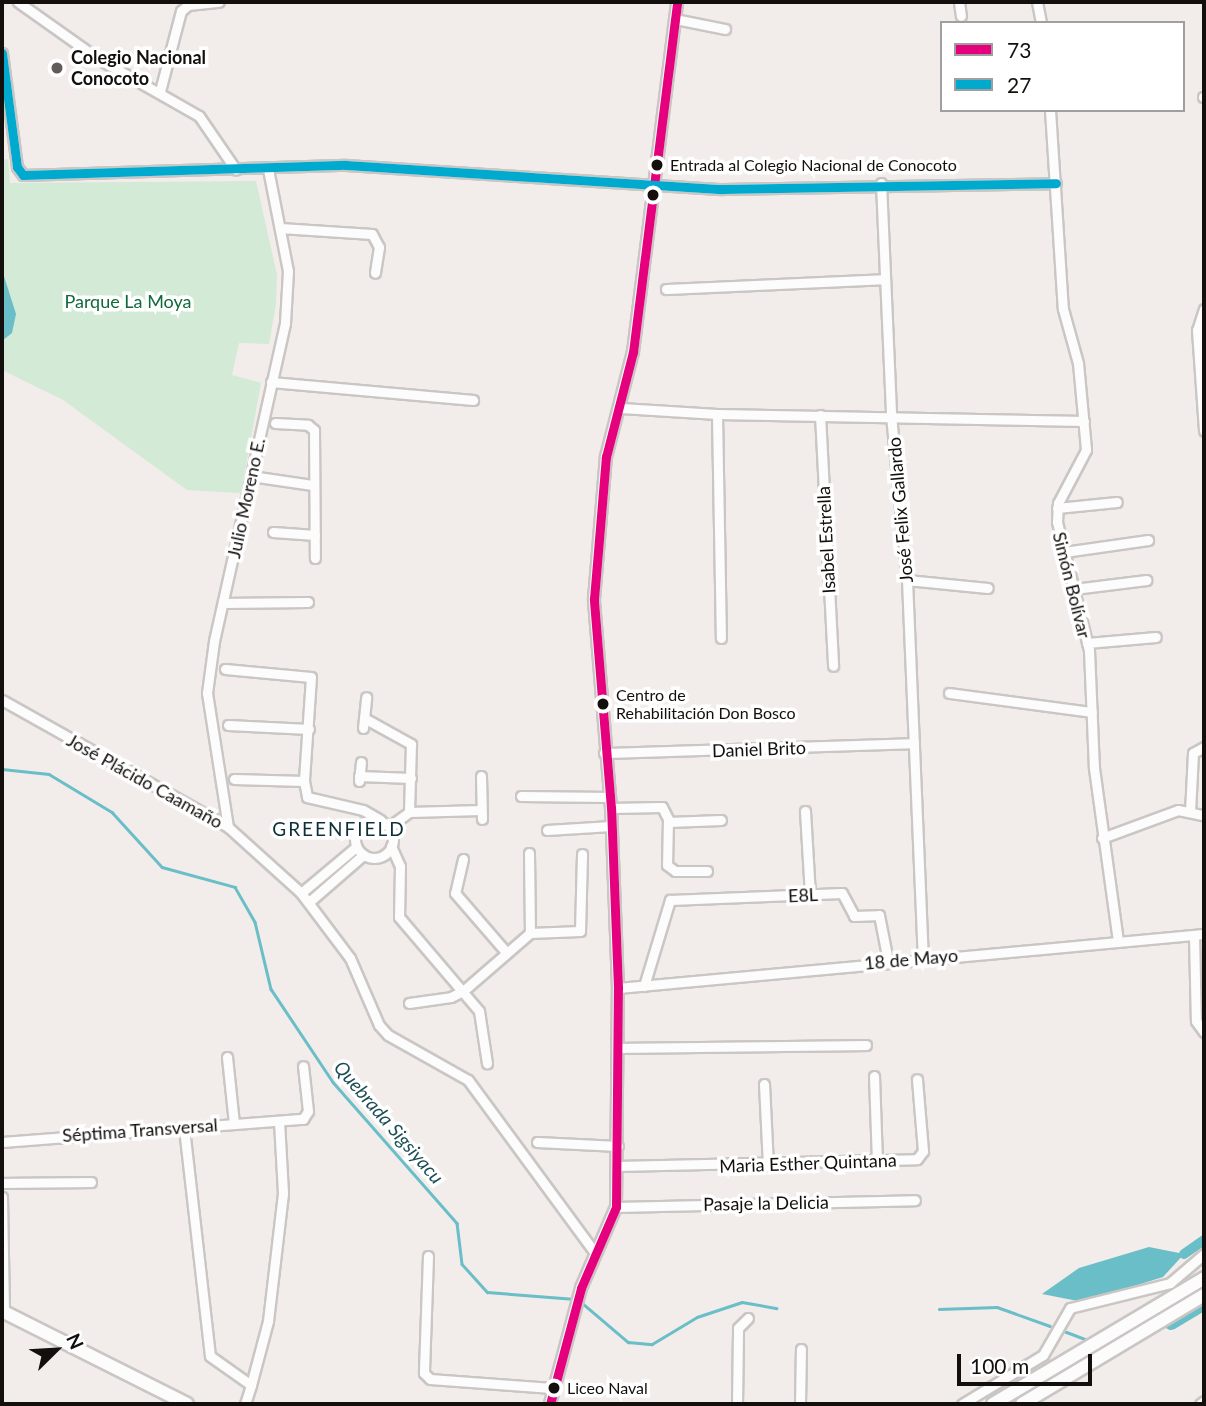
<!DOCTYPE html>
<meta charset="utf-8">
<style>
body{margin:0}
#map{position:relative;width:1206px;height:1406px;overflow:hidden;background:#f2ecea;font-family:Lato,sans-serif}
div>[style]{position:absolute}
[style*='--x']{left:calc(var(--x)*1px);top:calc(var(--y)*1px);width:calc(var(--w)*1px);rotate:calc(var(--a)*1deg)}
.green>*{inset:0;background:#d2ead6}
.water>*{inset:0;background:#69bec7}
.stream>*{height:2.5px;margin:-1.25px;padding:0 1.25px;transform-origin:1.25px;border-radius:1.25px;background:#69bec7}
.canal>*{height:10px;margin:-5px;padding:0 5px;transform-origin:5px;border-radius:5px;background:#69bec7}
.river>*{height:16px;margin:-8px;padding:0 8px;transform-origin:8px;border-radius:8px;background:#69bec7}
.roads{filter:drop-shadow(2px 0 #cac6c4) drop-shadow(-2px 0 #cac6c4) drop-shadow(0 2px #cac6c4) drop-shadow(0 -2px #cac6c4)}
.minor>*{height:9px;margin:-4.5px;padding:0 4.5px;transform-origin:4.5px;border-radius:4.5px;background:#fdfcfc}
.minor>.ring{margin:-4.5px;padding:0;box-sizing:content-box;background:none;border:9px solid #fdfcfc;border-radius:50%}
.tertiary>*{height:10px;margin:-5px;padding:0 5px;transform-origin:5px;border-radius:5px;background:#fdfcfc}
.secondary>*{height:12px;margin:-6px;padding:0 6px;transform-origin:6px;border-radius:6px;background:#fdfcfc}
.bus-1>*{height:9px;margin:-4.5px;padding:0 4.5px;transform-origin:4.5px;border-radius:4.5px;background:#e5007d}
.bus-2>*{height:9px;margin:-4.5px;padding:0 4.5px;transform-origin:4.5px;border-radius:4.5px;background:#00a9ce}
.dots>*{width:19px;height:19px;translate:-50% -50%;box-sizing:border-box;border:4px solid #fff;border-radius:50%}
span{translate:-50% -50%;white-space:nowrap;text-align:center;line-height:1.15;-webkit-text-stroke:7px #fff;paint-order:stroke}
.bus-label{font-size:16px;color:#120f0d}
.left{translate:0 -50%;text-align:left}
.poi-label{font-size:18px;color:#120f0d;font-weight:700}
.park-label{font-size:18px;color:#11693b}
.street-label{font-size:18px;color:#120f0d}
.neighbourhood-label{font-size:19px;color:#0f3037;letter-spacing:2px}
.water-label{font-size:19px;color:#1b4e54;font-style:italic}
.frame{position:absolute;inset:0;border:4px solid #120f0d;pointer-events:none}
.legend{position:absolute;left:940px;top:21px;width:245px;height:91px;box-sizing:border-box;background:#fff;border:2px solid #a09f9e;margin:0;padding:9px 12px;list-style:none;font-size:21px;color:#120f0d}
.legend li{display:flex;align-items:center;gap:14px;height:35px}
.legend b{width:35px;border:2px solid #a09f9e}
.north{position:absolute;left:21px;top:1315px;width:70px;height:70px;-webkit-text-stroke:5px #fff;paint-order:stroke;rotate:66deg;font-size:19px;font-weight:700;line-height:28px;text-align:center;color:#120f0d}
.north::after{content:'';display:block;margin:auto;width:24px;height:32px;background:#120f0d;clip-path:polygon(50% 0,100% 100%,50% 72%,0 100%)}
.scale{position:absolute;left:957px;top:1354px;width:135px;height:32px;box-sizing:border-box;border:4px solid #120f0d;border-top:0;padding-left:9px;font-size:21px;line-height:24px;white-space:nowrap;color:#120f0d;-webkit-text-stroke:5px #fff;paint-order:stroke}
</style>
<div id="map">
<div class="green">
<div style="clip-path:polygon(8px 159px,10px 183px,256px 181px,277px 275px,276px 304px,269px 344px,239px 343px,232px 375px,261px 383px,241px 493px,187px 490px,63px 400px,2px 370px,2px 160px)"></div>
</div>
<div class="water">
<div style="clip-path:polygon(2px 270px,16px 314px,12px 333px,3px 340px)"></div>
<div style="clip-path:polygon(1149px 1247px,1184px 1254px,1163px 1277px,1083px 1302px,1042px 1294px,1079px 1268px)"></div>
</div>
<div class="stream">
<div style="--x:2;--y:769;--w:47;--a:6.1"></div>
<div style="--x:49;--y:774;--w:74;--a:31.1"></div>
<div style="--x:112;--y:812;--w:74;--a:47.7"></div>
<div style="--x:162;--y:867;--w:76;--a:15.3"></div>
<div style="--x:235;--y:887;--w:40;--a:60.3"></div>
<div style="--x:255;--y:922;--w:69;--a:76.6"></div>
<div style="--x:271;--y:989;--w:112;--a:56.3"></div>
<div style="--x:333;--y:1082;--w:188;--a:48.7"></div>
<div style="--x:457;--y:1223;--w:41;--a:83"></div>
<div style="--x:462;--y:1264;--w:38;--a:48"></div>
<div style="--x:487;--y:1292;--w:88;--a:4.5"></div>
<div style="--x:581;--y:1302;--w:62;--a:40.4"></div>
<div style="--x:628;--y:1342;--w:24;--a:5"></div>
<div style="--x:652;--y:1344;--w:52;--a:-31"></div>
<div style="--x:697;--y:1317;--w:47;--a:-18.4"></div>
<div style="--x:742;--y:1302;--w:35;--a:10"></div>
<div style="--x:939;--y:1309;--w:58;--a:-2"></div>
<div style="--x:997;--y:1307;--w:56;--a:19.7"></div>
<div style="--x:1064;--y:1331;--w:28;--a:21"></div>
</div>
<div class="canal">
<div style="--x:1184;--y:1254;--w:24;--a:-35"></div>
</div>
<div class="river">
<div style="--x:1171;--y:1322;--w:39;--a:-31"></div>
</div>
<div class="roads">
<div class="minor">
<div style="--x:18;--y:2;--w:97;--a:35.3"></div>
<div style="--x:97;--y:58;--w:117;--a:29.6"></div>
<div style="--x:199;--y:116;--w:65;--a:55.6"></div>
<div style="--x:959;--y:2;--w:14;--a:82"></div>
<div style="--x:1037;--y:2;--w:21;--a:79"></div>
<div style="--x:675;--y:19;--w:51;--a:11.3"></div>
<div style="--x:2;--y:53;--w:115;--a:82.5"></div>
<div style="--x:17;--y:167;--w:10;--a:53"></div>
<div style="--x:23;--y:175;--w:323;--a:-1.8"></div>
<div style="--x:346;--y:165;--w:377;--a:3.7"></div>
<div style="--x:722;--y:189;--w:334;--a:-1"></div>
<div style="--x:160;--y:91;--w:83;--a:-75.3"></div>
<div style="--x:181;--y:11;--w:9;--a:-41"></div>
<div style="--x:188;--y:5;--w:31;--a:-6"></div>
<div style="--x:1203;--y:97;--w:1;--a:0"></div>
<div style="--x:1050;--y:110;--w:199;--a:86.3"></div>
<div style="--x:1063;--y:309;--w:56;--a:74.5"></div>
<div style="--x:1078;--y:363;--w:87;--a:84.7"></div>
<div style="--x:1086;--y:450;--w:60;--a:117.8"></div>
<div style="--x:1058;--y:503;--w:19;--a:93"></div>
<div style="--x:1057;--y:522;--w:132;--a:76"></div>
<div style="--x:1089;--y:650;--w:118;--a:87.6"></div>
<div style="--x:1094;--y:768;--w:175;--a:82.1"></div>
<div style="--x:881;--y:183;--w:232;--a:87.5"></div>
<div style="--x:891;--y:415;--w:166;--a:84.5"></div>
<div style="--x:907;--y:580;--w:379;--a:87.6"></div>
<div style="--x:280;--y:228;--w:92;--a:3.7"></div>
<div style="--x:372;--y:234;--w:15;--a:62"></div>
<div style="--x:379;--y:247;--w:26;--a:99"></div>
<div style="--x:666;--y:289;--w:218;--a:-2.6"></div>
<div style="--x:1204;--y:309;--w:22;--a:108"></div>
<div style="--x:1197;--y:330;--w:101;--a:86"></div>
<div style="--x:271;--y:382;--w:203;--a:5.1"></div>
<div style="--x:621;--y:408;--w:96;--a:3.6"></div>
<div style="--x:717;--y:414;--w:367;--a:1.1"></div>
<div style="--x:717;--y:414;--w:224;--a:89"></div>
<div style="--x:820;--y:415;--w:251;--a:87"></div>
<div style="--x:275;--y:423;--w:33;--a:3"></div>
<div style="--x:308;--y:425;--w:8;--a:40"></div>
<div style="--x:314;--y:430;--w:128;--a:89.6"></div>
<div style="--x:251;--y:476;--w:62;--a:8.4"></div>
<div style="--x:1057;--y:508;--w:60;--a:-5.7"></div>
<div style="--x:273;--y:532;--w:42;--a:4.1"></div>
<div style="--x:1064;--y:552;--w:85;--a:-8.1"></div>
<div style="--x:907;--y:580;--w:81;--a:5.6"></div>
<div style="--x:1074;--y:589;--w:73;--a:-7.1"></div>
<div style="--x:223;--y:603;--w:85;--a:-0.7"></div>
<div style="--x:1087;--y:643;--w:69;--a:-5"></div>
<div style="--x:225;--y:669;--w:86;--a:5.3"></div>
<div style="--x:311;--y:677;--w:104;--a:93.9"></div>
<div style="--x:304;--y:781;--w:16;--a:79"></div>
<div style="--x:307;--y:797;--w:57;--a:13.1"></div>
<div style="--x:363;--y:810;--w:20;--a:30"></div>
<div style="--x:949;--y:693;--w:144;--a:7.6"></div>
<div style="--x:2;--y:700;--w:259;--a:29.3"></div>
<div style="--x:228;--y:827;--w:98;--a:42.1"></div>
<div style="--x:301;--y:893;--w:81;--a:53"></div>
<div style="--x:350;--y:958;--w:73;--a:66.6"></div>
<div style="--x:379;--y:1025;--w:13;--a:48"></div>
<div style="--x:388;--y:1035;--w:92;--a:29.4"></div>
<div style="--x:468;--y:1080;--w:215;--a:53.7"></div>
<div style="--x:364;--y:718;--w:54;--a:29"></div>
<div style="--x:411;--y:744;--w:68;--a:91.7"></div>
<div style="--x:228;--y:725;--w:81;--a:2.8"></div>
<div style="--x:363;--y:728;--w:31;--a:-84"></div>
<div style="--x:604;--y:753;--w:310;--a:-1.8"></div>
<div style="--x:359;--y:776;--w:52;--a:2.2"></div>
<div style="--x:481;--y:776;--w:43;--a:88.7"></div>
<div style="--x:234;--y:779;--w:70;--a:1.6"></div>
<div style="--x:359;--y:781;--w:19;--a:-84"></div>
<div style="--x:521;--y:796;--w:89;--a:0.6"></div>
<div style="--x:611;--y:808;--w:51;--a:-1.1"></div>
<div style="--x:662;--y:807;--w:13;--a:63"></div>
<div style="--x:668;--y:819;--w:46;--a:91.2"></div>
<div style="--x:667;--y:865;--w:10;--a:37"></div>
<div style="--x:675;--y:871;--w:32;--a:0"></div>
<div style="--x:805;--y:811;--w:85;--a:86.6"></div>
<div style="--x:1190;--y:812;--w:59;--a:-87.1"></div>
<div style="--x:1193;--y:753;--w:13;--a:-29"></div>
<div class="ring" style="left:355px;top:820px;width:29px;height:29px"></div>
<div style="--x:668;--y:822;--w:53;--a:-2.2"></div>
<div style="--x:390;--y:826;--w:24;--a:-36"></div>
<div style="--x:409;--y:812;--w:72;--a:-1.6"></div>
<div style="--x:228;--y:827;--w:136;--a:-98.9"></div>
<div style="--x:207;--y:693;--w:52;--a:-82.3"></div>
<div style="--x:214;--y:641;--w:326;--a:-77.4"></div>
<div style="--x:285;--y:323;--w:52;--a:-86.7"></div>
<div style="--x:288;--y:271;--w:104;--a:-101.1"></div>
<div style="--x:547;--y:830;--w:64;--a:-3.6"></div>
<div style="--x:1102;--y:838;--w:81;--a:-20.2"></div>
<div style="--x:1178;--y:810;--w:25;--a:12"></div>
<div style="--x:391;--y:846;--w:22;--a:66"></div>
<div style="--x:400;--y:866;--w:51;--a:91.1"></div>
<div style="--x:399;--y:917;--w:123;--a:49.6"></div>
<div style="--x:479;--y:1011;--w:53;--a:81.3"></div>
<div style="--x:529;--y:853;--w:80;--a:89.3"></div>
<div style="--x:463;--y:859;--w:35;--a:103"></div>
<div style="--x:455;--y:893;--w:78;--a:49.2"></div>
<div style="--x:301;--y:893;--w:72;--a:-39.9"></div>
<div style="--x:309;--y:902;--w:72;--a:-41"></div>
<div style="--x:1194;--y:936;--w:85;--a:88.7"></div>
<div style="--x:1196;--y:1021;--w:14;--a:54"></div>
<div style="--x:644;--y:986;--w:90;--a:-73.2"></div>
<div style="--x:670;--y:900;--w:172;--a:-2.3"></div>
<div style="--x:842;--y:893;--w:26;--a:62"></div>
<div style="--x:854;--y:916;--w:25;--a:-2"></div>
<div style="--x:879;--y:915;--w:47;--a:78.9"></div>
<div style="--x:618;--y:988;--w:588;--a:-5.26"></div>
<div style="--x:409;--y:1003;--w:42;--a:-8.1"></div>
<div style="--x:451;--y:997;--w:13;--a:-27"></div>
<div style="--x:463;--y:991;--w:89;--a:-40.9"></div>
<div style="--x:530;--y:933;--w:50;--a:-2.3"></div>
<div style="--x:580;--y:931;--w:77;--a:-88.5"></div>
<div style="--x:619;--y:1048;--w:247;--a:-0.7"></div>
<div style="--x:227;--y:1057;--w:67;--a:84"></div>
<div style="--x:874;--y:1076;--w:85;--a:88"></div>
<div style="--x:764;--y:1084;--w:82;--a:87.2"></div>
<div style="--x:184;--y:1128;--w:229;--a:83.5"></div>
<div style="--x:210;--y:1356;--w:50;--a:35.3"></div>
<div style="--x:251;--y:1385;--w:66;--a:-75.1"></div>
<div style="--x:268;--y:1321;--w:129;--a:-83.3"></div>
<div style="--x:283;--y:1193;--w:72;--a:-93.2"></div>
<div style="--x:2;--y:1142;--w:302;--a:-4.4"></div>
<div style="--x:303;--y:1119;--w:9;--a:-58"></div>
<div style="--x:308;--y:1111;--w:45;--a:-96.3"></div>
<div style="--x:537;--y:1142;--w:81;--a:2.8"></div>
<div style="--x:617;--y:1166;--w:300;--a:-1.3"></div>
<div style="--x:917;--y:1159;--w:10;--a:-53"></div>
<div style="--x:923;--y:1151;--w:72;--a:-94.8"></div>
<div style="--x:2;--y:1183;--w:89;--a:-0.6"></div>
<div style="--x:2;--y:1197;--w:115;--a:89"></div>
<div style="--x:616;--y:1207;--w:299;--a:-1.3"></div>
<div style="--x:428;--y:1256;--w:117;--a:92"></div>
<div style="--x:424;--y:1373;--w:8;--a:45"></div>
<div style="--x:430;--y:1379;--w:122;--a:4.2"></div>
<div style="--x:245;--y:1404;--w:20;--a:-72"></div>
<div style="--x:737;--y:1404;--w:76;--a:-89.2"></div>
<div style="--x:738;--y:1328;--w:14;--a:-45"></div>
<div style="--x:800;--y:1404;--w:55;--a:-89"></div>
<div style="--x:962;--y:1404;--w:95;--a:-31.2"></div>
<div style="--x:1043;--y:1355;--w:54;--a:-60.1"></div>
<div style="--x:1070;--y:1308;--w:103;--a:-14"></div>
<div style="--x:1170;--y:1283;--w:45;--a:-40.5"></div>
<div style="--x:1200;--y:1404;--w:5;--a:-37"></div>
</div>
<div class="tertiary">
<div style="--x:550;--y:1404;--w:120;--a:-75"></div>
<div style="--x:581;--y:1288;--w:88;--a:-66.6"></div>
<div style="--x:616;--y:1207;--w:219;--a:-89.5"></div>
<div style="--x:618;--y:988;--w:180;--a:-92.2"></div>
<div style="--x:611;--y:808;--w:210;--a:-94.7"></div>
<div style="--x:594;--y:599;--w:143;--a:-85.2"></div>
<div style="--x:606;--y:457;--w:108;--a:-75.6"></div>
<div style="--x:633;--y:352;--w:353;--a:-82.8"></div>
</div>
<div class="secondary">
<div style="--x:2;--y:1311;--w:207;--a:26.7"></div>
<div style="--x:993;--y:1404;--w:246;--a:-30.8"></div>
<div style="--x:1022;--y:1404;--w:212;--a:-30.9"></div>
</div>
</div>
<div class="bus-1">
<div style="--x:550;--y:1404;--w:120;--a:-75"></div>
<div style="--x:581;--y:1288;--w:88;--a:-66.6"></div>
<div style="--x:616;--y:1207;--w:219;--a:-89.5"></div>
<div style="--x:618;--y:988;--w:180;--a:-92.2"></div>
<div style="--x:611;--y:808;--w:210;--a:-94.7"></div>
<div style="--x:594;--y:599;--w:143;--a:-85.2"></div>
<div style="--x:606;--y:457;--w:108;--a:-75.6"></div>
<div style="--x:633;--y:352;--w:353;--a:-82.8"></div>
</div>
<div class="bus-2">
<div style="--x:2;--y:53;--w:115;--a:82.5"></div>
<div style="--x:17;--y:167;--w:10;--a:53"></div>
<div style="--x:23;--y:175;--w:323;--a:-1.8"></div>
<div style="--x:346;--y:165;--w:377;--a:3.7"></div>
<div style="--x:722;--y:189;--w:334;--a:-1"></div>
</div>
<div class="dots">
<div style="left:57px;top:68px;background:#605c5a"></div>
<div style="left:657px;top:165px;background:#120f0d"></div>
<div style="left:653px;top:195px;background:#120f0d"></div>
<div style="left:603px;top:704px;background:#120f0d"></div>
<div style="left:554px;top:1388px;background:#120f0d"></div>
</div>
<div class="bus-label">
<span class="left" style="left:670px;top:165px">Entrada al Colegio Nacional de Conocoto</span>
<span class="left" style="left:616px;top:704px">Centro de<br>Rehabilitación Don Bosco</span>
<span class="left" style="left:567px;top:1388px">Liceo Naval</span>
</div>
<div class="poi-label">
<span class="left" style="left:71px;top:68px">Colegio Nacional<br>Conocoto</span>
</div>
<div class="park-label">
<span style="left:128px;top:301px">Parque La Moya</span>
</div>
<div class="street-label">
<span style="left:246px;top:498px;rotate:-78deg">Julio Moreno E.</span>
<span style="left:900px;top:510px;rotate:-95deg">José Felix Gallardo</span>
<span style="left:826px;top:540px;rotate:-93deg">Isabel Estrella</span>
<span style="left:1072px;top:585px;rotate:76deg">Simón Bolívar</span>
<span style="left:759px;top:749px;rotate:-2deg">Daniel Brito</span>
<span style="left:145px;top:781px;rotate:29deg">José Plácido Caamaño</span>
<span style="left:803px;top:895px;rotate:-3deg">E8L</span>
<span style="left:911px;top:959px;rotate:-5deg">18 de Mayo</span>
<span style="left:140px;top:1130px;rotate:-4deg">Séptima Transversal</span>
<span style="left:808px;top:1163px;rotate:-2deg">Maria Esther Quintana</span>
<span style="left:766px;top:1203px;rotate:-1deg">Pasaje la Delicia</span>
</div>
<div class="neighbourhood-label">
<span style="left:339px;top:829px">GREENFIELD</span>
</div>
<div class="water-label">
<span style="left:389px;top:1122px;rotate:49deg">Quebrada Sigsiyacu</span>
</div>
<div class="frame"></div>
<ul class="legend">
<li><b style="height:9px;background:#e5007d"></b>73</li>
<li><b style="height:9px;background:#00a9ce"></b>27</li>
</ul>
<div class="north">N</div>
<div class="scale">100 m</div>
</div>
